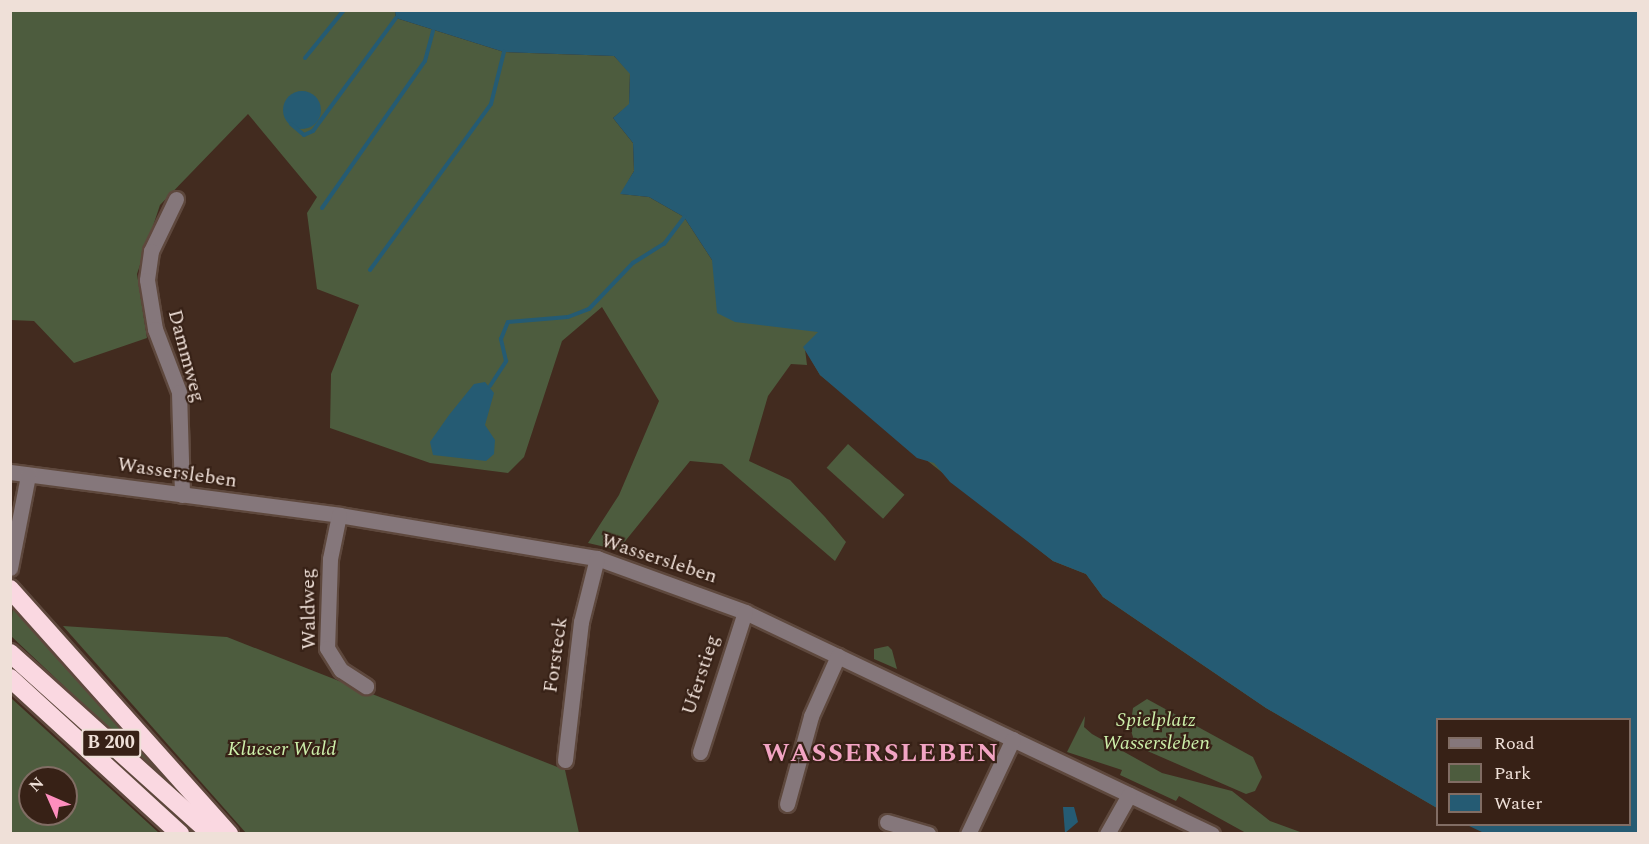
<!DOCTYPE html>
<style>
body{margin:0}
#map{position:relative;width:1649px;height:844px;overflow:hidden;background:#422b1f;font-family:Spectral,serif}
div>[style]{position:absolute}
[style*='--x']{left:calc(var(--x)*1px);top:calc(var(--y)*1px);width:calc(var(--w)*1px);rotate:calc(var(--a)*1deg)}
.green>*{inset:0;background:#4d5c3e;transform-origin:0 0}
.water>*{inset:0;background:#255b73}
.round{border-radius:50%}
.stream>*{height:4px;margin:-2px;padding:0 2px;transform-origin:2px;border-radius:2px;background:#255b73}
.roads{filter:drop-shadow(2px 0 #5e483d) drop-shadow(-2px 0 #5e483d) drop-shadow(0 2px #5e483d) drop-shadow(0 -2px #5e483d)}
.minor>*{height:15px;margin:-7.5px;padding:0 7.5px;transform-origin:7.5px;border-radius:7.5px;background:#85777b}
.highway>*{height:18px;margin:-9px;padding:0 9px;transform-origin:9px;border-radius:9px;background:#fad8e1}
span{translate:-50% -50%;white-space:nowrap;text-align:center;line-height:1.15;-webkit-text-stroke:4.5px #372116;paint-order:stroke}
.shield-label span{padding:2px 4px;background:#372116;border:2px solid;border-radius:4px;-webkit-text-stroke-width:0}
.shield-label{font-size:18px;color:#efe0d8;font-weight:700}
.street-label{font-size:20px;color:#efe0d8}
.park-label{font-size:20px;color:#cdf0aa;font-style:italic}
.district-label{font-size:26px;color:#f2a4c3;font-weight:700;letter-spacing:1.5px}
.frame{position:absolute;inset:0;border:12px solid #efe0d8;pointer-events:none}
.legend{position:absolute;left:1436px;top:718px;width:195px;height:108px;box-sizing:border-box;background:#372116;border:2px solid #816d64;margin:0;padding:8px 10px;list-style:none;font-size:18px;color:#efe0d8}
.legend li{display:flex;align-items:center;gap:12px;height:30px}
.legend b{width:30px;border:2px solid #816d64}
.north{position:absolute;left:18px;top:766px;width:60px;height:60px;box-sizing:border-box;background:#372116;border:2px solid #816d64;border-radius:50%;rotate:315deg;font-size:16px;font-weight:700;line-height:24px;text-align:center;color:#efe0d8}
.north::after{content:'';display:block;margin:auto;width:21px;height:27px;background:#fe8ebe;clip-path:polygon(50% 0,100% 100%,50% 72%,0 100%)}
</style>
<div id="map">
<div class="green">
<div style="clip-path:polygon(10px 11px,395px 11px,396px 18px,504px 52px,614px 56px,630px 73px,629px 105px,613px 118px,633px 143px,634px 171px,621px 194px,649px 197px,684px 217px,712px 260px,1438px 720px,1437px 808px,1266px 708px,1103px 597px,1086px 574px,1053px 561px,820px 375px,805px 349px,807px 365px,791px 364px,768px 396px,749px 461px,790px 480px,825px 517px,846px 542px,835px 561px,722px 464px,690px 461px,618px 550px,588px 543px,619px 495px,659px 401px,602px 307px,562px 341px,524px 457px,508px 473px,430px 463px,330px 428px,331px 374px,359px 305px,317px 289px,307px 213px,317px 197px,248px 114px,160px 205px,137px 274px,147px 338px,74px 363px,34px 321px,11px 320px)"></div>
<div style="left:848px;top:444px;width:76px;height:32px;rotate:42deg"></div>
<div style="clip-path:polygon(13px 603px,197px 812px,11px 636px)"></div>
<div style="clip-path:polygon(63px 626px,227px 637px,565px 770px,579px 833px,246px 833px)"></div>
<div style="clip-path:polygon(888px 646px,892px 650px,897px 669px,874px 659px,874px 649px)"></div>
<div style="clip-path:polygon(evenodd,11px 698px,159px 833px,11px 833px,11px 698px,30px 778px,66px 778px,66px 814px,30px 814px,30px 778px)"></div>
<div style="clip-path:polygon(1147px 699px,1253px 757px,1262px 777px,1255px 791px,1246px 794px,1136px 746px,1130px 728px,1133px 708px)"></div>
<div style="clip-path:polygon(1085px 716px,1084px 727px,1092px 734px,1162px 773px,1232px 791px,1270px 821px,1303px 833px,1246px 833px,1179px 796px,1176px 801px,1120px 775px,1122px 770px,1067px 752px)"></div>
</div>
<div class="water">
<div style="clip-path:polygon(395px 11px,1638px 11px,1638px 833px,1484px 833px,1467px 825px,1630px 824px,1630px 720px,1438px 720px,1437px 808px,1266px 708px,1103px 597px,1086px 574px,1053px 561px,950px 482px,934px 463px,917px 458px,820px 375px,803px 347px,818px 332px,735px 322px,717px 313px,712px 260px,684px 217px,649px 197px,620px 194px,634px 171px,633px 143px,613px 118px,629px 104px,630px 74px,614px 56px,504px 52px,396px 18px)"></div>
<div class="round" style="left:283px;top:91px;width:38px;height:38px"></div>
<div style="clip-path:polygon(485px 382px,494px 393px,485px 425px,495px 440px,494px 454px,486px 461px,433px 455px,430px 442px,449px 415px,474px 384px)"></div>
<div style="clip-path:polygon(1074px 807px,1078px 822px,1065px 833px,1063px 807px)"></div>
</div>
<div class="stream">
<div style="--x:305;--y:58;--w:62;--a:-50.9"></div>
<div style="--x:291;--y:124;--w:17;--a:40"></div>
<div style="--x:304;--y:135;--w:10;--a:-24"></div>
<div style="--x:313;--y:131;--w:140;--a:-53.7"></div>
<div style="--x:322;--y:208;--w:179;--a:-55"></div>
<div style="--x:425;--y:61;--w:31;--a:-75"></div>
<div style="--x:370;--y:270;--w:205;--a:-53.9"></div>
<div style="--x:491;--y:104;--w:54;--a:-76"></div>
<div style="--x:490;--y:386;--w:30;--a:-57"></div>
<div style="--x:506;--y:361;--w:23;--a:-103"></div>
<div style="--x:501;--y:339;--w:18;--a:-68"></div>
<div style="--x:508;--y:322;--w:60;--a:-4.8"></div>
<div style="--x:568;--y:317;--w:22;--a:-21"></div>
<div style="--x:589;--y:309;--w:64;--a:-46.3"></div>
<div style="--x:633;--y:263;--w:36;--a:-32"></div>
<div style="--x:664;--y:244;--w:34;--a:-53"></div>
</div>
<div class="roads">
<div class="minor">
<div style="--x:176;--y:199;--w:58;--a:115.7"></div>
<div style="--x:151;--y:251;--w:29;--a:98"></div>
<div style="--x:147;--y:280;--w:50;--a:80.7"></div>
<div style="--x:155;--y:329;--w:67;--a:69.1"></div>
<div style="--x:179;--y:392;--w:103;--a:88.3"></div>
<div style="--x:10;--y:472;--w:332;--a:7.4"></div>
<div style="--x:339;--y:515;--w:262;--a:9.5"></div>
<div style="--x:597;--y:558;--w:158;--a:20"></div>
<div style="--x:745;--y:612;--w:517;--a:25.43"></div>
<div style="--x:339;--y:515;--w:45;--a:101.6"></div>
<div style="--x:330;--y:559;--w:89;--a:91.9"></div>
<div style="--x:327;--y:648;--w:26;--a:58"></div>
<div style="--x:341;--y:670;--w:30;--a:33"></div>
<div style="--x:10;--y:568;--w:95;--a:-79"></div>
<div style="--x:700;--y:752;--w:147;--a:-72.2"></div>
<div style="--x:565;--y:760;--w:139;--a:-83.4"></div>
<div style="--x:581;--y:622;--w:66;--a:-76"></div>
<div style="--x:787;--y:804;--w:91;--a:-74.7"></div>
<div style="--x:811;--y:716;--w:66;--a:-65.8"></div>
<div style="--x:887;--y:822;--w:43;--a:16.3"></div>
<div style="--x:968;--y:834;--w:105;--a:-64.7"></div>
<div style="--x:1107;--y:834;--w:45;--a:-60.6"></div>
</div>
<div class="highway">
<div style="--x:10;--y:589;--w:329;--a:48.2"></div>
<div style="--x:10;--y:653;--w:270;--a:42"></div>
<div style="--x:10;--y:678;--w:231;--a:42.5"></div>
</div>
</div>
<div class="shield-label">
<span style="left:111px;top:743px">B 200</span>
</div>
<div class="street-label">
<span style="left:186px;top:356px;rotate:75deg">Dammweg</span>
<span style="left:177px;top:473px;rotate:8deg">Wassersleben</span>
<span style="left:659px;top:559px;rotate:18deg">Wassersleben</span>
<span style="left:309px;top:609px;rotate:-91deg">Waldweg</span>
<span style="left:556px;top:655px;rotate:-82deg">Forsteck</span>
<span style="left:701px;top:675px;rotate:-72deg">Uferstieg</span>
</div>
<div class="park-label">
<span style="left:1156px;top:732px">Spielplatz<br>Wassersleben</span>
<span style="left:282px;top:749px">Klueser Wald</span>
</div>
<div class="district-label">
<span style="left:881px;top:754px">WASSERSLEBEN</span>
</div>
<div class="frame"></div>
<ul class="legend">
<li><b style="height:8px;background:#85777b"></b>Road</li>
<li><b style="height:16px;background:#4d5c3e"></b>Park</li>
<li><b style="height:16px;background:#255b73"></b>Water</li>
</ul>
<div class="north">N</div>
</div>
